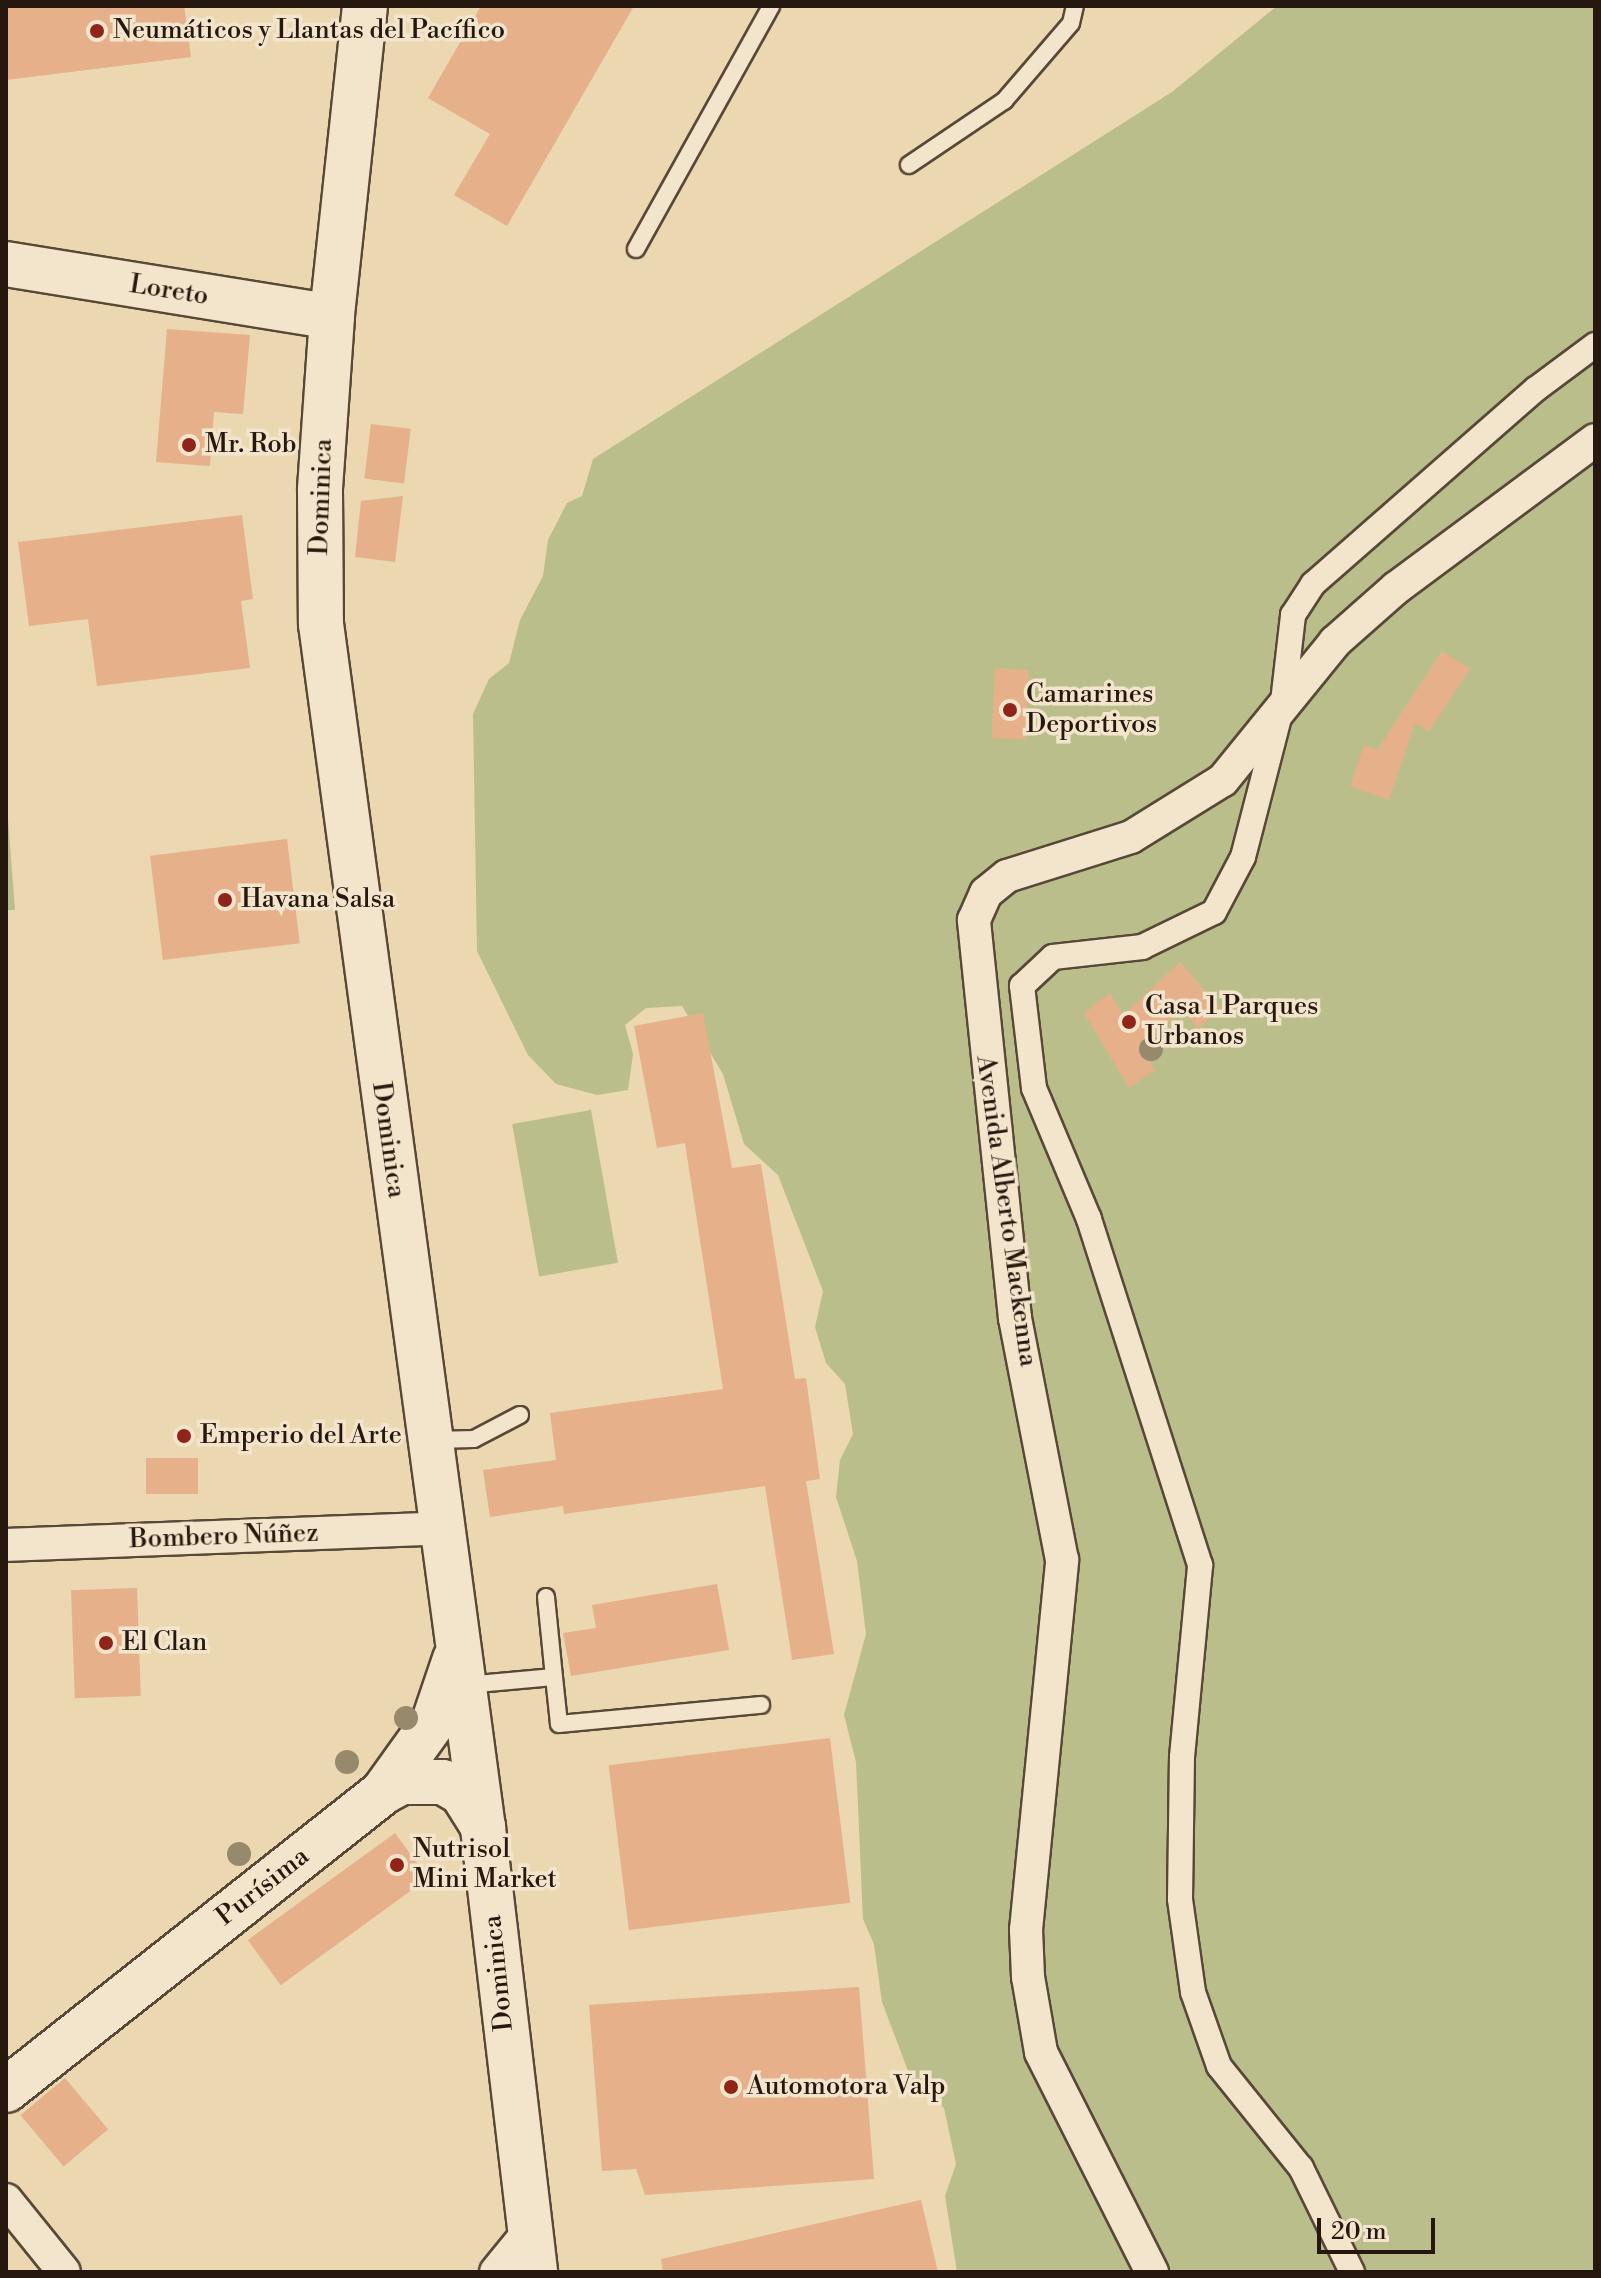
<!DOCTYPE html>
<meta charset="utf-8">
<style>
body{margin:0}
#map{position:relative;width:1601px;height:2278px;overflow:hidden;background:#ebd7b0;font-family:"Libre Bodoni",serif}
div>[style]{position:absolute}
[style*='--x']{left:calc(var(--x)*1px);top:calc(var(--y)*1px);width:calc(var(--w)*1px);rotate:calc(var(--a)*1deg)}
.green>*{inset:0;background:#b9be8a;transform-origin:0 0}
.building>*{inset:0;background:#e5b08a;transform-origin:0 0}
.roads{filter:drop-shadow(2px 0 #584837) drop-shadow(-2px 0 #584837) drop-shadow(0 2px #584837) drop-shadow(0 -2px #584837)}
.service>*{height:16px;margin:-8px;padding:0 8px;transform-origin:8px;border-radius:8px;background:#f2e5cc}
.pedestrian>*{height:24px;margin:-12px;padding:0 12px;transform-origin:12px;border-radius:12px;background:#f2e5cc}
.minor>*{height:32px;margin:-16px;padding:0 16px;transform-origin:16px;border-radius:16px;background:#f2e5cc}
.secondary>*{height:44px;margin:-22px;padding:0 22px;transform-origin:22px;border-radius:22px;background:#f2e5cc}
.trees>*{width:24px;height:24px;margin:-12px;border-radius:50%;background:#97896c}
.dots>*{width:22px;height:22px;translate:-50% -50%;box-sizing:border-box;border:4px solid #f2e5cc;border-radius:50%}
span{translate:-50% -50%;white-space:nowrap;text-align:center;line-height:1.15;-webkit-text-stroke:7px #f2e5cc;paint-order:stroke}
.poi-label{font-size:26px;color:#27180f}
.left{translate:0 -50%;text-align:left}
.street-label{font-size:26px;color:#27180f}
.frame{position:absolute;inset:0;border:8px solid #27180f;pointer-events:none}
.scale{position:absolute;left:1317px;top:2218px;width:118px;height:36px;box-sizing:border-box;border:4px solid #27180f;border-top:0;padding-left:10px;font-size:24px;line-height:28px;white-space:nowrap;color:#27180f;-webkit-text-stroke:6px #f2e5cc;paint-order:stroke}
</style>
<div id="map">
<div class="green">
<div style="clip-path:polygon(1277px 6px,1595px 6px,1595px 2272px,957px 2272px,945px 2196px,956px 2164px,944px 2108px,913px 2084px,882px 2002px,874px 1944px,863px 1919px,856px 1762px,844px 1715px,866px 1634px,857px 1561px,836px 1497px,840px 1460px,853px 1434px,845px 1384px,826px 1363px,815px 1327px,823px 1291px,778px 1175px,744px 1144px,723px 1074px,682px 1006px,646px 1008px,625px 1025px,633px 1054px,628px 1090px,597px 1095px,556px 1084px,528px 1055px,477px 951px,473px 714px,489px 679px,509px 663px,520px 620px,543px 576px,548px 540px,567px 503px,582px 496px,593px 459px,1172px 92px)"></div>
<div style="clip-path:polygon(6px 793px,15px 910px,6px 910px)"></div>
<div style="left:591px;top:1110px;width:155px;height:80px;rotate:80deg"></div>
</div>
<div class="building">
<div style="clip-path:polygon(6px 6px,184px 6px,191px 57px,6px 80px)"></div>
<div style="clip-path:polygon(481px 6px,634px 6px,507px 226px,454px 195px,490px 134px,428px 98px)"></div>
<div style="clip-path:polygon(167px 329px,250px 335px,243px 414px,214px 412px,210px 466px,156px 462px)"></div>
<div style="left:371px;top:424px;width:40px;height:55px;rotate:7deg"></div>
<div style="clip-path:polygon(403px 496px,395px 562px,355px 557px,361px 501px)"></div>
<div style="clip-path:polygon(242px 515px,253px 599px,241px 601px,250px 668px,97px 686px,88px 619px,29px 626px,18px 542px)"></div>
<div style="clip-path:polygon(1442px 651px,1470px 669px,1429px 732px,1415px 723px,1389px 800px,1350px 786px,1364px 745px,1377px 750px)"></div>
<div style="left:995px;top:668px;width:34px;height:70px;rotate:3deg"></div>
<div style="left:287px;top:839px;width:105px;height:138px;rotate:83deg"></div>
<div style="clip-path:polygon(1180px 962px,1220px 1008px,1198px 1029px,1181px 1010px,1141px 1048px,1155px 1070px,1129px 1088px,1084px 1013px,1110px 993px,1123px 1015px)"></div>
<div style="clip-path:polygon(703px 1013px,732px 1168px,761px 1164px,795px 1379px,806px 1378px,820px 1479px,806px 1481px,834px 1654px,792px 1660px,765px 1486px,564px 1514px,563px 1506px,490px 1517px,483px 1470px,556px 1460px,550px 1413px,723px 1389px,685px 1143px,657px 1148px,634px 1026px)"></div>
<div style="left:146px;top:1458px;width:52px;height:36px"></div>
<div style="clip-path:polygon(717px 1584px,729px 1650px,571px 1676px,563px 1633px,596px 1628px,592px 1605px)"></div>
<div style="left:137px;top:1588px;width:108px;height:66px;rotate:88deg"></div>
<div style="left:830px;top:1738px;width:166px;height:223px;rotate:83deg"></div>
<div style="left:395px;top:1833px;width:56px;height:182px;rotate:54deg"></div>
<div style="clip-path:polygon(859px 1987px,874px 2179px,645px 2195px,636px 2169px,602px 2171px,589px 2005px)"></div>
<div style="left:65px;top:2078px;width:67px;height:58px;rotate:50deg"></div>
<div style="clip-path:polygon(921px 2200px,938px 2272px,663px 2272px,661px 2259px)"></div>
</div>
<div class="roads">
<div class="service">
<div style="--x:909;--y:165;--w:115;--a:-34"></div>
<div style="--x:1004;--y:101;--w:103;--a:-49.3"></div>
<div style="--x:1071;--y:23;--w:17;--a:-77"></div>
<div style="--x:636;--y:249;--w:278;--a:-60.9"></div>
<div style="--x:433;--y:1440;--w:41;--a:-1.4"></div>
<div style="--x:474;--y:1439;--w:52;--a:-27.6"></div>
<div style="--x:546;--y:1597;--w:80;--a:84.3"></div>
<div style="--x:466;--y:1685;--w:88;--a:-5.2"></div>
<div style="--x:554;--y:1677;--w:47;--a:83.9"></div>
<div style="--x:559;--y:1724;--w:203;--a:-5.4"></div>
</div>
<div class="pedestrian">
<div style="--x:1352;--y:2272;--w:116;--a:-116.1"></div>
<div style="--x:1301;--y:2168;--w:131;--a:-128.8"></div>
<div style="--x:1219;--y:2066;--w:78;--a:-109.4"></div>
<div style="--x:1193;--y:1992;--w:94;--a:-98"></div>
<div style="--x:1180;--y:1899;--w:142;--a:-89.2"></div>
<div style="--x:1182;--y:1757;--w:193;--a:-84.6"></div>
<div style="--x:1200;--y:1565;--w:363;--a:-107.8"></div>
<div style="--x:1089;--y:1219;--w:142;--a:-112.8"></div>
<div style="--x:1034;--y:1088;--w:103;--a:-96.7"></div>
<div style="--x:1022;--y:986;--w:42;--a:-43.1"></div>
<div style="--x:1053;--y:957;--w:90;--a:-6.4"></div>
<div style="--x:1142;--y:947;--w:80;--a:-25.9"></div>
<div style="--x:1214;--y:912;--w:62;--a:-62.2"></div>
<div style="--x:1243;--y:857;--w:160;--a:-75.5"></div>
<div style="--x:1283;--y:702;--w:88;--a:-83.4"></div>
<div style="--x:1293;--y:615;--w:37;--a:-57"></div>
<div style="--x:1313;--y:584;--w:296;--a:-41.2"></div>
<div style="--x:1536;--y:389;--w:74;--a:-36.7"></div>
</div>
<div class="minor">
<div style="--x:6;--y:1545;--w:436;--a:-2.2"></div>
<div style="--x:6;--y:2200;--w:92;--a:51.1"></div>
<div style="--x:496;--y:2272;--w:49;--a:-50.8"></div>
<div style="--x:1152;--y:2272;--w:246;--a:-116.8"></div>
<div style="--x:1041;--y:2052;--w:76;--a:-99.8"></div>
<div style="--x:1028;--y:1977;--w:47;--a:-92.4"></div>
<div style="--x:1026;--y:1930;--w:372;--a:-84.4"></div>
<div style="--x:1062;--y:1560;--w:247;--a:-101"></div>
<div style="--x:1015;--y:1318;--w:400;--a:-95.9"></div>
<div style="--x:974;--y:920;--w:30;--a:-66"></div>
<div style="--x:986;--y:893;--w:27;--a:-39"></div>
<div style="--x:1007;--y:876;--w:130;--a:-17.5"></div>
<div style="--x:1131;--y:837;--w:108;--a:-31.8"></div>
<div style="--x:1223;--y:780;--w:178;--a:-50.9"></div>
<div style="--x:1335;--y:642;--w:81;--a:-41.5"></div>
<div style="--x:1396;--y:588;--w:248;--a:-36.6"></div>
</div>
<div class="secondary">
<div style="--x:365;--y:6;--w:313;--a:96.1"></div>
<div style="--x:332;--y:317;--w:173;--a:94"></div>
<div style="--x:320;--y:490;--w:134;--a:89.6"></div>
<div style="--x:321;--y:624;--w:1215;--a:82.34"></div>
<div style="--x:483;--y:1828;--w:447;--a:83.3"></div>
<div style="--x:6;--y:264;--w:330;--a:9.2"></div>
<div style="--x:383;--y:1792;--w:21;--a:-28"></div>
<div style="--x:402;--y:1782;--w:41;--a:0"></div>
<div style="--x:443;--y:1782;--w:22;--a:30"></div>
<div style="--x:462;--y:1793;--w:40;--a:58"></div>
<div style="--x:6;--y:2090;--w:481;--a:-38.3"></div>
<div style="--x:383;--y:1792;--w:87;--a:-54.3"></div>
<div style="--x:434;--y:1721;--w:65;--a:-71.3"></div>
</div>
</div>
<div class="trees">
<div style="left:1151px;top:1049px"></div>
<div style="left:406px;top:1718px"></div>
<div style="left:347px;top:1762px"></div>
<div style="left:239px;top:1854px"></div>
</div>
<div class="dots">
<div style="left:97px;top:31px;background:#8f2418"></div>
<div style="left:189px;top:445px;background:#8f2418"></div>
<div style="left:1010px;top:710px;background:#8f2418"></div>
<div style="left:225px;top:900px;background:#8f2418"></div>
<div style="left:1129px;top:1022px;background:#8f2418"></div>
<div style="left:184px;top:1436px;background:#8f2418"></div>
<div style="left:106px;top:1643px;background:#8f2418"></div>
<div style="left:397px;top:1865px;background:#8f2418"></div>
<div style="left:731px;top:2087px;background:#8f2418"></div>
</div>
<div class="poi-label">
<span class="left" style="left:113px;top:31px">Neumáticos y Llantas del Pacífico</span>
<span class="left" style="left:205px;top:445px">Mr. Rob</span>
<span class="left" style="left:1026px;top:710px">Camarines<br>Deportivos</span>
<span class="left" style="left:241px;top:900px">Havana Salsa</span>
<span class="left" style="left:1145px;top:1022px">Casa 1 Parques<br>Urbanos</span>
<span class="left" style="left:200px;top:1436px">Emperio del Arte</span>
<span class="left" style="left:122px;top:1643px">El Clan</span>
<span class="left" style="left:413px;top:1865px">Nutrisol<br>Mini Market</span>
<span class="left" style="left:747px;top:2087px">Automotora Valp</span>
</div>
<div class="street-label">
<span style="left:169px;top:291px;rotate:9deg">Loreto</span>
<span style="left:322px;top:497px;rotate:-88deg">Dominica</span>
<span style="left:388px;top:1140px;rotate:82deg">Dominica</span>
<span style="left:1006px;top:1211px;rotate:82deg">Avenida Alberto Mackenna</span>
<span style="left:224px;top:1537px;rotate:-2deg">Bombero Núñez</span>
<span style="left:263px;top:1887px;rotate:-38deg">Purísima</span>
<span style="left:499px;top:1973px;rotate:-96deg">Dominica</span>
</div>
<div class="frame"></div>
<div class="scale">20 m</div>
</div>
